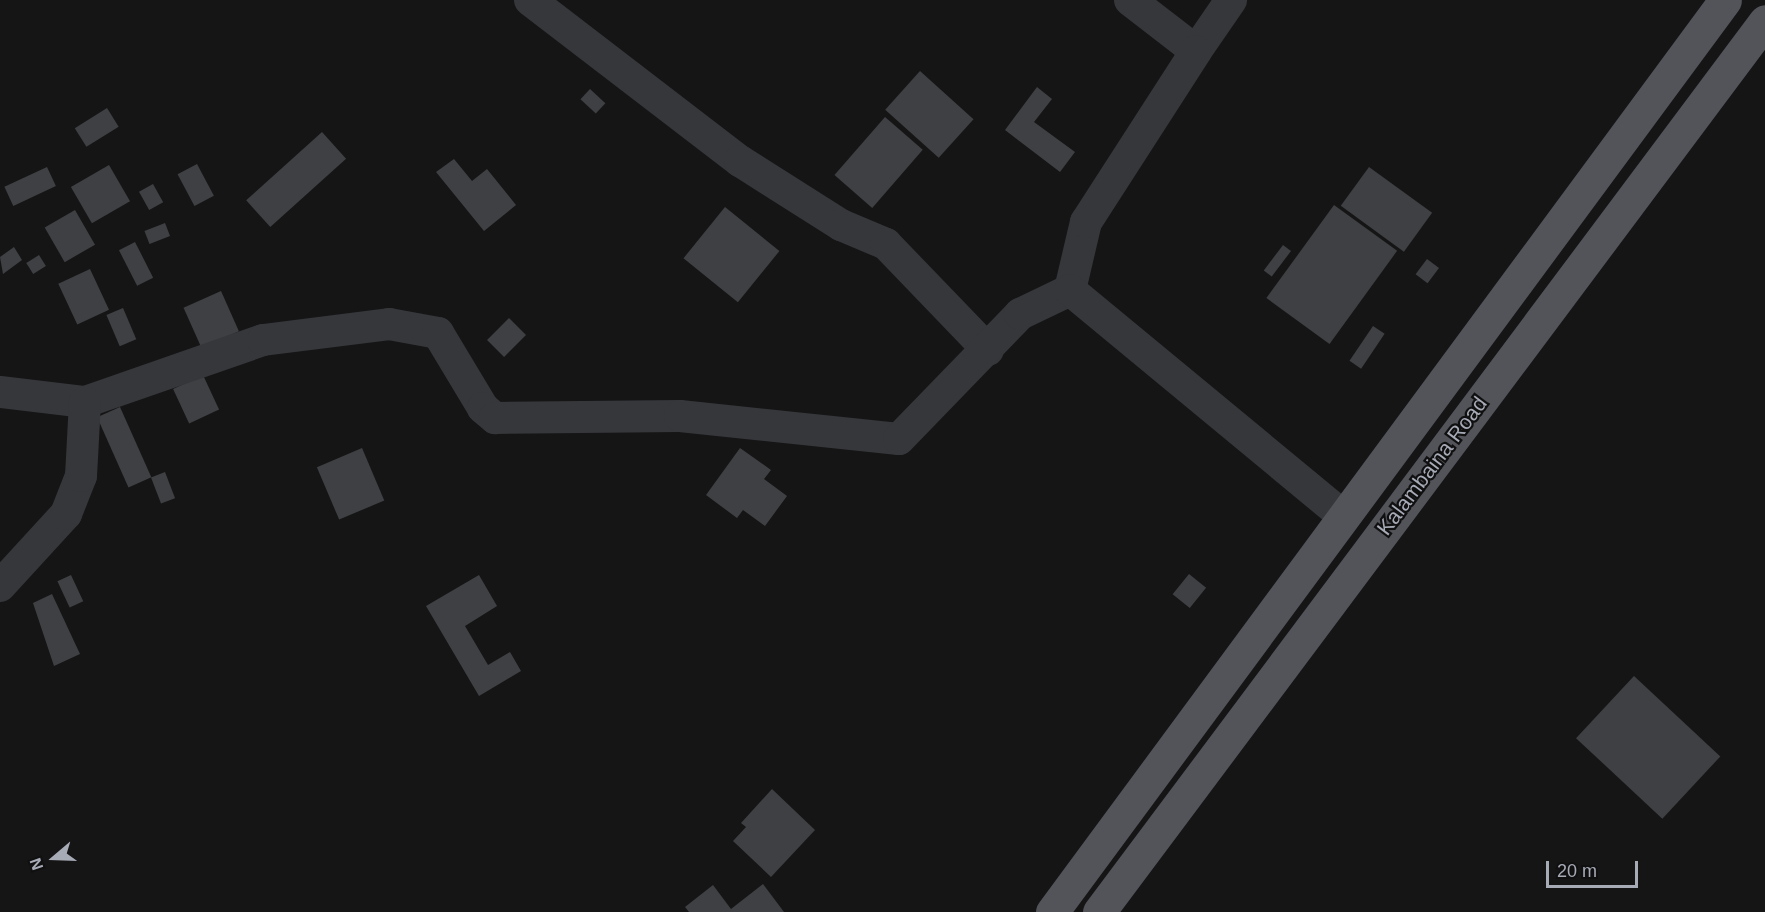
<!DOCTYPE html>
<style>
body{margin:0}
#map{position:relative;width:1765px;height:912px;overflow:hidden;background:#151516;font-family:Helvetica,sans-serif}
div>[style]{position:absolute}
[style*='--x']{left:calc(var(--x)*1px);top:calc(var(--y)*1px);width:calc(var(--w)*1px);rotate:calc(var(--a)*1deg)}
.building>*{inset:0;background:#3f4043;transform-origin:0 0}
.minor>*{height:32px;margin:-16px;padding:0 16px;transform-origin:16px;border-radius:16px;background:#36373b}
.major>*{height:33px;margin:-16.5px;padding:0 16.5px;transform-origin:16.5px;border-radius:16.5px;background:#52545a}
span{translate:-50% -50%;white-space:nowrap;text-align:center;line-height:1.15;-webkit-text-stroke:4.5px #101011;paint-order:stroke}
.street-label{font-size:21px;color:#a7abb6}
.north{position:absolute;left:24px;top:828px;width:60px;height:60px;-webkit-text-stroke:4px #101011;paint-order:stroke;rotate:251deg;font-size:16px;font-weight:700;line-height:24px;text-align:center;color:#a7abb6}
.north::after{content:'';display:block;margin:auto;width:21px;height:27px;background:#a7abb6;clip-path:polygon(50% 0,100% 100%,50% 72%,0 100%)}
.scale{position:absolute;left:1546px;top:861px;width:92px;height:27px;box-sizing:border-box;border:3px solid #a7abb6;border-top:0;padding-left:8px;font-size:18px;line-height:21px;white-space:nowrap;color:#a7abb6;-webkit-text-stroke:4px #101011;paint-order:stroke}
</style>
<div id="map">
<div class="building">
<div style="left:920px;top:71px;width:72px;height:52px;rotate:42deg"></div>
<div style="clip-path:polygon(1037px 87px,1052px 99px,1034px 122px,1075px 152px,1060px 172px,1005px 130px)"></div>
<div style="left:590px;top:89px;width:21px;height:14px;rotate:43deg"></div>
<div style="left:107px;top:108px;width:22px;height:38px;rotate:58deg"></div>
<div style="left:885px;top:117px;width:50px;height:77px;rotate:41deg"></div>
<div style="left:322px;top:132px;width:36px;height:102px;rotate:48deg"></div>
<div style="clip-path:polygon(454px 159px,472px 181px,487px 169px,516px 205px,484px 231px,436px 172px)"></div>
<div style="left:197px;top:164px;width:36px;height:22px;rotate:62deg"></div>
<div style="left:109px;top:165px;width:42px;height:44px;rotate:60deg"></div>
<div style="left:47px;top:167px;width:21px;height:47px;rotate:65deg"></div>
<div style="left:1369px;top:167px;width:78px;height:48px;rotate:36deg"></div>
<div style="left:153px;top:184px;width:21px;height:16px;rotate:61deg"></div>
<div style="left:1334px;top:205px;width:78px;height:115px;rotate:36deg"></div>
<div style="left:725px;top:207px;width:70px;height:66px;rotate:39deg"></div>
<div style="left:75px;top:210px;width:40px;height:35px;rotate:60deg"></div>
<div style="left:165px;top:223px;width:14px;height:22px;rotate:69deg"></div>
<div style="left:135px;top:242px;width:40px;height:18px;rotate:63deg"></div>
<div style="left:1283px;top:245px;width:10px;height:32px;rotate:37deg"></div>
<div style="clip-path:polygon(14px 247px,22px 260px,3px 274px,0 257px)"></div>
<div style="left:39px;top:255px;width:13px;height:15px;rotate:58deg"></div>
<div style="left:1427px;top:259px;width:15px;height:19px;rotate:37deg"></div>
<div style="left:90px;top:269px;width:45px;height:35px;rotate:65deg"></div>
<div style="left:221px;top:291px;width:44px;height:41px;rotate:66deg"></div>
<div style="left:123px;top:308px;width:34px;height:18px;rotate:67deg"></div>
<div style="left:509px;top:318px;width:24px;height:31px;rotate:45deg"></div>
<div style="left:1373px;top:326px;width:14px;height:42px;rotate:34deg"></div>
<div style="left:203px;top:375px;width:38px;height:33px;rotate:65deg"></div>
<div style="left:120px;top:407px;width:77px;height:25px;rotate:66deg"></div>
<div style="left:362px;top:448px;width:57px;height:49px;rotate:67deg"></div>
<div style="clip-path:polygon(740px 448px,771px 470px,764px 479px,787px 496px,765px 526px,743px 510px,737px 518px,706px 495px)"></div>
<div style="left:165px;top:472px;width:28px;height:15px;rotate:69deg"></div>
<div style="left:1189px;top:574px;width:22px;height:26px;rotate:39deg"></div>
<div style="left:71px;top:575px;width:29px;height:15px;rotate:65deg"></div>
<div style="clip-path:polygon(479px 575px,497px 606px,465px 626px,488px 665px,510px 652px,521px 671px,479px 696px,426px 606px)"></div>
<div style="clip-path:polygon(52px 594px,80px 654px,54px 666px,33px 603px)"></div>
<div style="left:1634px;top:676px;width:118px;height:85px;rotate:43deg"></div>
<div style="clip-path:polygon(772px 789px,815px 830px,771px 877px,733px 841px,746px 827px,741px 823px)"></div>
<div style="clip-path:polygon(763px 884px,784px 912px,689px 912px,685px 907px,713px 885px,731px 909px)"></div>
</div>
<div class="minor">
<div style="--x:530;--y:0;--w:265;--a:37.5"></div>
<div style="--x:740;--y:161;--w:120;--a:32.4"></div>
<div style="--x:841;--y:225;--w:49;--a:22.9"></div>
<div style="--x:886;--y:244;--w:147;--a:46.1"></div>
<div style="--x:1130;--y:0;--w:83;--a:37.7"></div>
<div style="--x:1196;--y:51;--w:62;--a:-55.5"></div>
<div style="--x:1070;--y:290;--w:70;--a:-76.8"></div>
<div style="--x:1086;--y:222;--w:203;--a:-57.2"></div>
<div style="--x:0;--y:392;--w:86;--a:6.7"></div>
<div style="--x:85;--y:402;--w:188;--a:-19.2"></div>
<div style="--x:263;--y:340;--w:127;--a:-7.2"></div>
<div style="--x:389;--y:324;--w:50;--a:10.4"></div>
<div style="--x:438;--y:333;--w:87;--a:59"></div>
<div style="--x:483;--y:408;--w:16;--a:40"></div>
<div style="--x:495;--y:418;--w:185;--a:-0.6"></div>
<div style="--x:680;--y:416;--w:220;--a:6"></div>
<div style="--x:899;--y:439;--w:174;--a:-45.9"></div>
<div style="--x:1020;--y:314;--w:55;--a:-25.6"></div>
<div style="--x:1070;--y:290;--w:356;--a:39.6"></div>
<div style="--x:0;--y:586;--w:98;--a:-47.5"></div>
<div style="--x:66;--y:514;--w:41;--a:-68.5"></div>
<div style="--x:81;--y:476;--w:74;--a:-86.9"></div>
</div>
<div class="major">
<div style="--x:1052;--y:912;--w:1133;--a:-53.57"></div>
<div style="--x:1099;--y:912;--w:1112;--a:-53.22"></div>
</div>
<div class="street-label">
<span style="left:1432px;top:466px;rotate:-53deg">Kalambaina Road</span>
</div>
<div class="north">N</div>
<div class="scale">20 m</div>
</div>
